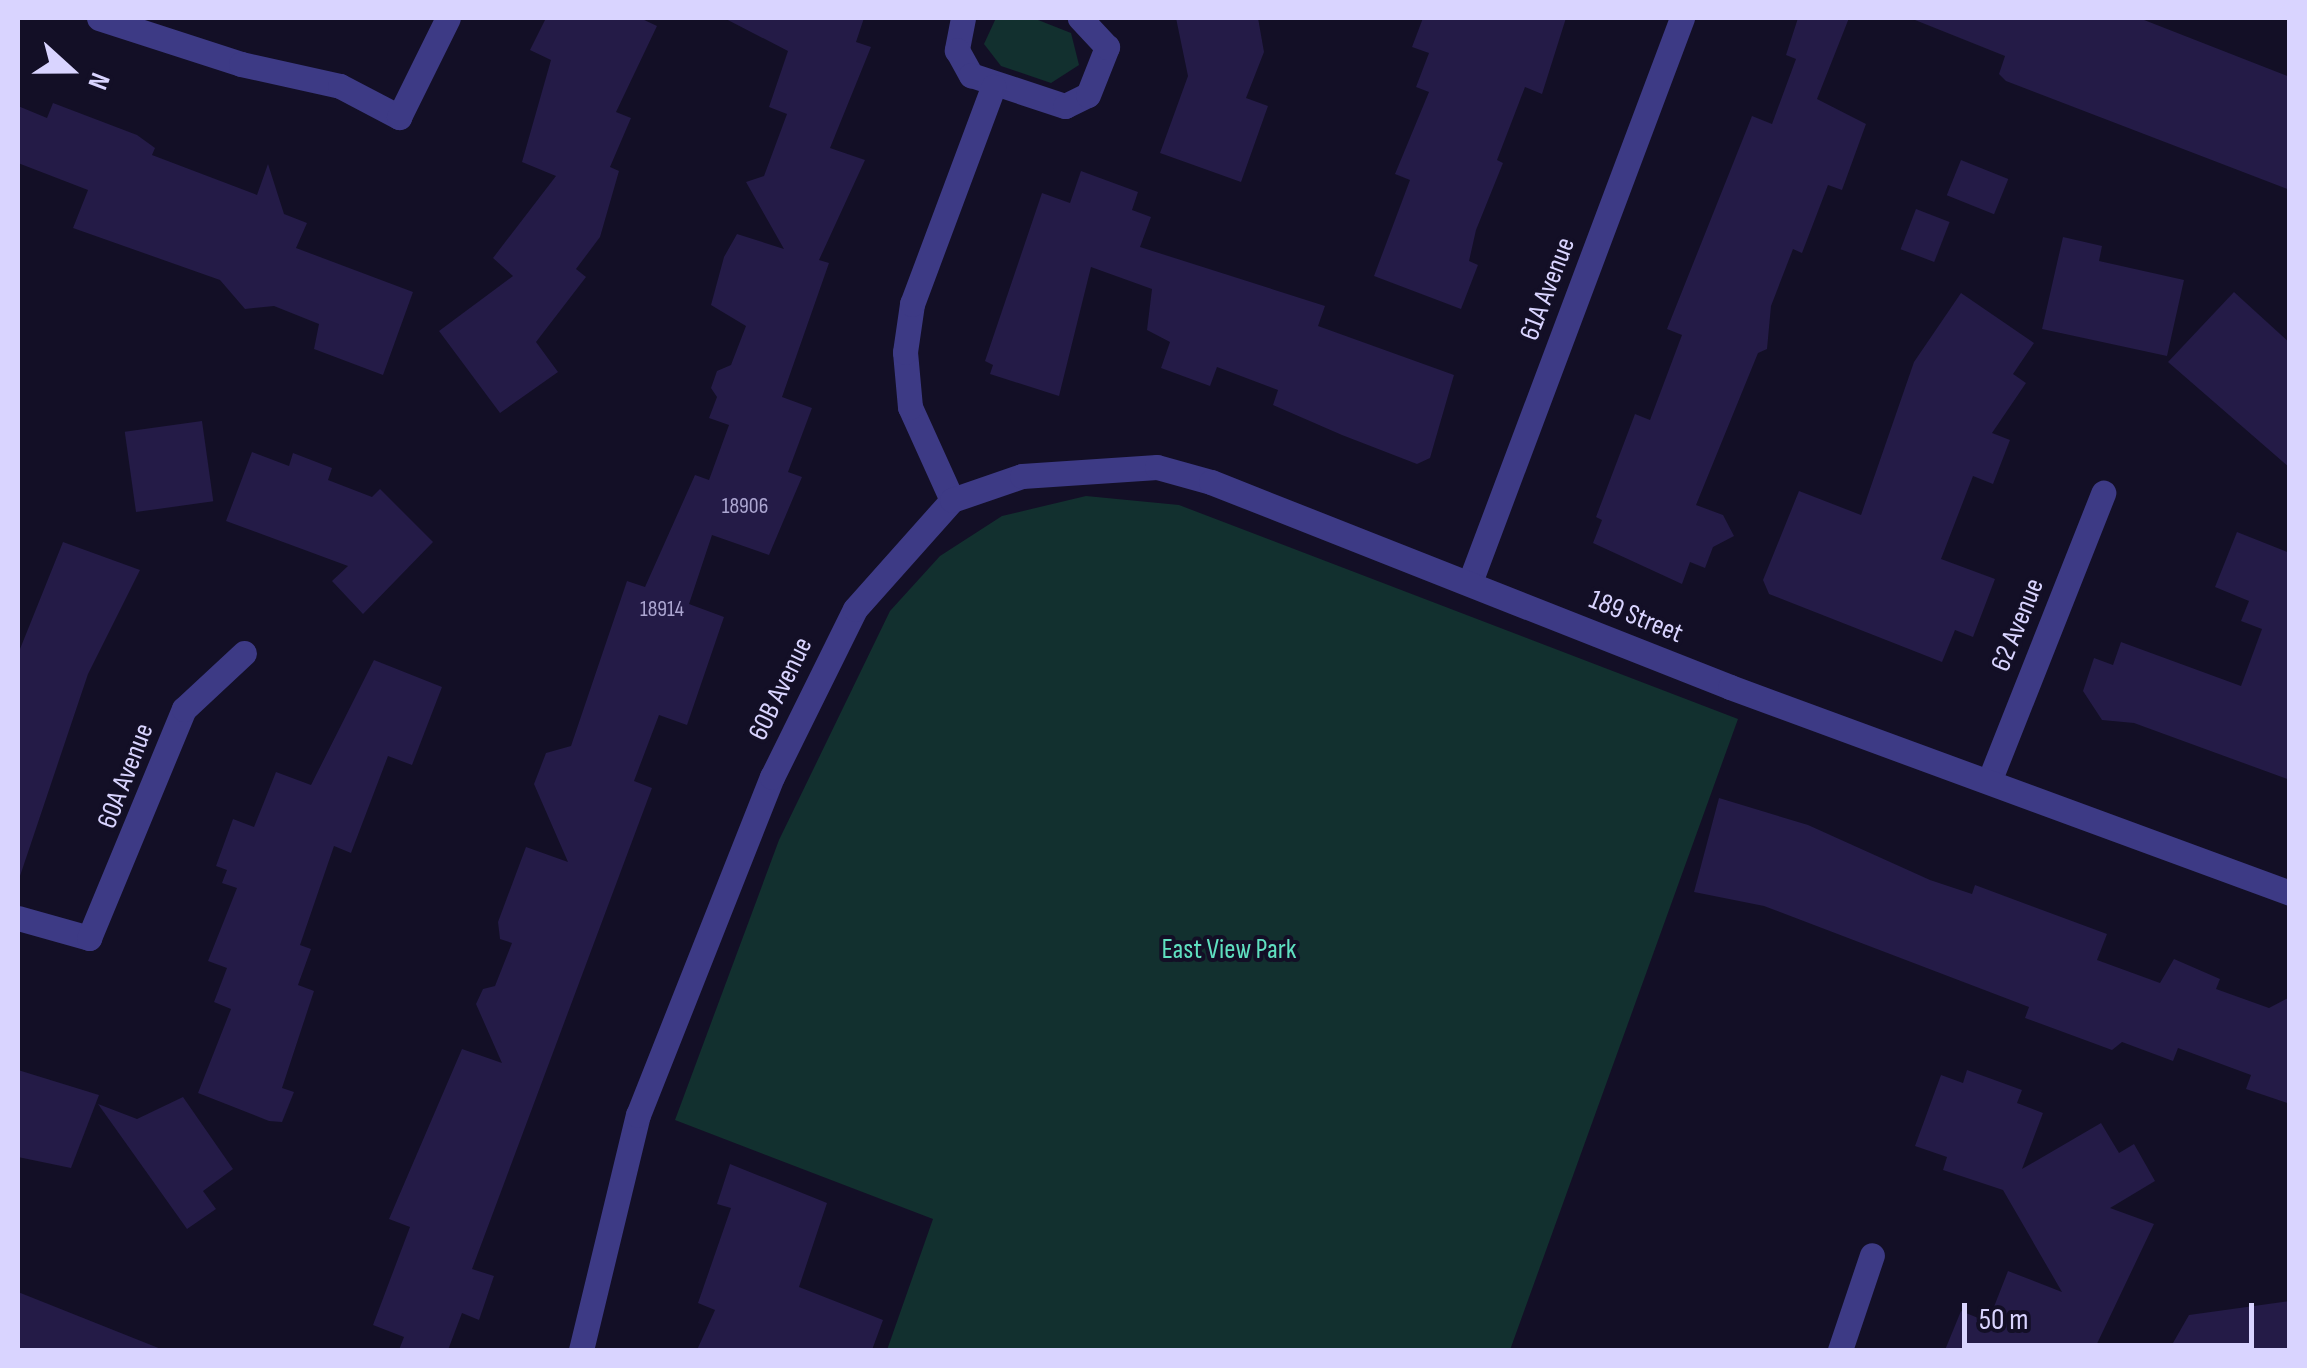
<!DOCTYPE html>
<style>
body{margin:0}
#map{position:relative;width:2307px;height:1368px;overflow:hidden;background:#130f26;font-family:"Sofia Sans Condensed",sans-serif}
div>[style]{position:absolute}
[style*='--x']{left:calc(var(--x)*1px);top:calc(var(--y)*1px);width:calc(var(--w)*1px);rotate:calc(var(--a)*1deg)}
.green>*{inset:0;background:#12302f}
.building>*{inset:0;background:#241b47;transform-origin:0 0}
.minor>*{height:25px;margin:-12.5px;padding:0 12.5px;transform-origin:12.5px;border-radius:12.5px;background:#3d3a85}
span{translate:-50% -50%;white-space:nowrap;text-align:center;line-height:1.15;-webkit-text-stroke:8px #130f26;paint-order:stroke}
.number-label{font-size:22px;color:#aca6d1}
.number-label span{-webkit-text-stroke-width:0}
.street-label{font-size:28px;color:#d9d4ff}
.park-label{font-size:28px;color:#5fe0c0}
.frame{position:absolute;inset:0;border:20px solid #d9d4ff;pointer-events:none}
.north{position:absolute;left:20px;top:20px;width:100px;height:100px;-webkit-text-stroke:8px #130f26;paint-order:stroke;rotate:111deg;font-size:28px;font-weight:700;line-height:40px;text-align:center;color:#d9d4ff}
.north::after{content:'';display:block;margin:auto;width:35px;height:45px;background:#d9d4ff;clip-path:polygon(50% 0,100% 100%,50% 72%,0 100%)}
.scale{position:absolute;left:1962px;top:1303px;width:292px;height:45px;box-sizing:border-box;border:5px solid #d9d4ff;border-top:0;padding-left:12px;font-size:30px;line-height:35px;white-space:nowrap;color:#d9d4ff;-webkit-text-stroke:8px #130f26;paint-order:stroke}
</style>
<div id="map">
<div class="green">
<div style="clip-path:polygon(996px 18px,1033px 18px,1071px 33px,1079px 65px,1051px 83px,1001px 66px,984px 44px)"></div>
<div style="clip-path:polygon(1086px 496px,1179px 505px,1738px 719px,1510px 1350px,887px 1350px,933px 1219px,675px 1120px,779px 840px,890px 611px,940px 556px,1002px 516px)"></div>
</div>
<div class="building">
<div style="clip-path:polygon(546px 18px,640px 18px,657px 26px,616px 112px,631px 118px,610px 167px,619px 171px,600px 237px,576px 269px,586px 277px,536px 342px,558px 372px,500px 413px,439px 331px,513px 276px,493px 258px,556px 176px,522px 162px,551px 60px,530px 50px)"></div>
<div style="clip-path:polygon(724px 18px,864px 18px,856px 42px,871px 47px,830px 148px,865px 160px,819px 260px,829px 263px,782px 397px,812px 408px,788px 472px,802px 477px,769px 555px,712px 535px,689px 604px,724px 617px,687px 725px,659px 715px,634px 781px,652px 788px,472px 1269px,494px 1276px,479px 1320px,462px 1313px,448px 1350px,399px 1350px,404px 1337px,373px 1325px,410px 1227px,389px 1219px,462px 1049px,502px 1063px,476px 1004px,483px 989px,495px 986px,512px 943px,500px 939px,498px 922px,526px 847px,568px 862px,534px 784px,546px 753px,571px 746px,627px 581px,645px 587px,695px 475px,709px 480px,729px 425px,709px 418px,717px 397px,711px 388px,717px 371px,731px 365px,746px 326px,711px 305px,724px 257px,737px 234px,784px 249px,746px 182px,764px 176px,787px 114px,769px 107px,788px 51px)"></div>
<div style="clip-path:polygon(1176px 18px,1258px 18px,1264px 52px,1246px 98px,1268px 106px,1241px 182px,1160px 153px,1188px 76px)"></div>
<div style="clip-path:polygon(1423px 18px,1566px 18px,1542px 94px,1525px 87px,1497px 160px,1503px 163px,1476px 230px,1469px 261px,1478px 265px,1461px 309px,1374px 276px,1410px 180px,1395px 174px,1429px 92px,1416px 87px,1429px 53px,1412px 47px)"></div>
<div style="clip-path:polygon(1798px 18px,1849px 18px,1817px 99px,1866px 124px,1842px 190px,1828px 185px,1802px 253px,1793px 249px,1771px 306px,1767px 349px,1758px 353px,1696px 505px,1723px 515px,1734px 536px,1713px 547px,1705px 568px,1690px 562px,1682px 584px,1593px 543px,1602px 520px,1596px 517px,1635px 414px,1650px 420px,1682px 335px,1667px 329px,1752px 116px,1772px 124px,1796px 59px,1786px 55px)"></div>
<div style="clip-path:polygon(1910px 18px,2139px 18px,2290px 77px,2290px 190px,2006px 81px,1999px 74px,2005px 56px)"></div>
<div style="clip-path:polygon(53px 103px,137px 135px,155px 148px,152px 155px,257px 195px,268px 164px,284px 214px,307px 223px,296px 248px,413px 292px,383px 375px,314px 349px,319px 324px,274px 306px,245px 309px,220px 280px,73px 228px,88px 190px,18px 163px,18px 106px,47px 118px)"></div>
<div style="left:1961px;top:160px;width:51px;height:38px;rotate:22deg"></div>
<div style="clip-path:polygon(1081px 171px,1138px 192px,1132px 210px,1151px 217px,1140px 247px,1325px 306px,1318px 326px,1454px 375px,1430px 458px,1417px 464px,1342px 435px,1273px 405px,1278px 390px,1217px 367px,1210px 386px,1161px 368px,1170px 342px,1147px 330px,1152px 289px,1091px 267px,1059px 396px,990px 374px,993px 365px,985px 361px,1042px 193px,1070px 203px)"></div>
<div style="left:1916px;top:209px;width:36px;height:43px;rotate:21deg"></div>
<div style="clip-path:polygon(2063px 237px,2102px 246px,2099px 261px,2184px 280px,2167px 356px,2042px 329px)"></div>
<div style="clip-path:polygon(2234px 292px,2290px 343px,2290px 468px,2168px 362px)"></div>
<div style="clip-path:polygon(1961px 293px,2034px 343px,2013px 374px,2026px 383px,1992px 433px,2010px 440px,1993px 484px,1973px 476px,1941px 559px,1995px 579px,1973px 637px,1955px 630px,1942px 662px,1769px 594px,1763px 580px,1799px 491px,1861px 515px,1914px 362px)"></div>
<div style="left:202px;top:421px;width:81px;height:78px;rotate:82deg"></div>
<div style="clip-path:polygon(252px 452px,289px 466px,293px 453px,332px 468px,328px 480px,372px 497px,380px 489px,433px 542px,363px 614px,332px 581px,348px 566px,226px 521px)"></div>
<div style="clip-path:polygon(2237px 532px,2290px 553px,2290px 780px,2134px 723px,2102px 720px,2083px 691px,2094px 658px,2113px 665px,2121px 642px,2241px 686px,2262px 629px,2241px 621px,2249px 601px,2215px 587px)"></div>
<div style="clip-path:polygon(63px 542px,140px 570px,88px 674px,20px 876px,18px 654px)"></div>
<div style="clip-path:polygon(374px 660px,442px 687px,412px 765px,388px 756px,351px 853px,334px 846px,300px 945px,311px 949px,298px 985px,314px 991px,282px 1088px,294px 1092px,282px 1122px,269px 1121px,198px 1093px,231px 1009px,214px 1002px,227px 968px,208px 961px,237px 888px,222px 883px,227px 870px,216px 866px,233px 819px,254px 827px,276px 772px,311px 785px)"></div>
<div style="clip-path:polygon(1719px 798px,1808px 825px,1930px 880px,1972px 894px,1975px 885px,2107px 934px,2097px 960px,2160px 983px,2174px 959px,2220px 979px,2216px 989px,2269px 1008px,2290px 997px,2290px 1104px,2246px 1089px,2251px 1075px,2178px 1048px,2173px 1061px,2122px 1042px,2112px 1050px,2025px 1018px,2029px 1007px,1764px 906px,1694px 892px)"></div>
<div style="clip-path:polygon(18px 1070px,99px 1095px,71px 1168px,18px 1157px)"></div>
<div style="clip-path:polygon(1967px 1070px,2022px 1090px,2017px 1103px,2043px 1113px,2022px 1169px,2101px 1123px,2119px 1153px,2134px 1144px,2155px 1181px,2110px 1208px,2154px 1224px,2094px 1350px,1945px 1350px,1961px 1311px,1988px 1322px,2008px 1271px,2062px 1292px,2003px 1190px,1943px 1170px,1947px 1157px,1915px 1146px,1941px 1075px,1963px 1083px)"></div>
<div style="clip-path:polygon(183px 1097px,233px 1169px,203px 1191px,216px 1209px,187px 1229px,98px 1104px,137px 1119px)"></div>
<div style="clip-path:polygon(730px 1164px,827px 1203px,799px 1287px,883px 1320px,872px 1350px,697px 1350px,715px 1310px,698px 1303px,731px 1208px,717px 1204px)"></div>
<div style="clip-path:polygon(18px 1292px,161px 1349px,161px 1350px,18px 1350px)"></div>
<div style="clip-path:polygon(2290px 1301px,2290px 1350px,2169px 1350px,2189px 1315px)"></div>
</div>
<div class="minor">
<div style="--x:99;--y:18;--w:149;--a:17.9"></div>
<div style="--x:241;--y:64;--w:101;--a:12.5"></div>
<div style="--x:340;--y:86;--w:67;--a:27.7"></div>
<div style="--x:399;--y:117;--w:110;--a:-63.7"></div>
<div style="--x:963;--y:18;--w:33;--a:101"></div>
<div style="--x:957;--y:50;--w:29;--a:61"></div>
<div style="--x:971;--y:75;--w:99;--a:18.3"></div>
<div style="--x:1065;--y:106;--w:25;--a:-26"></div>
<div style="--x:1088;--y:95;--w:52;--a:-68.4"></div>
<div style="--x:1107;--y:47;--w:40;--a:-133"></div>
<div style="--x:952;--y:500;--w:102;--a:-114.3"></div>
<div style="--x:910;--y:407;--w:55;--a:-95.2"></div>
<div style="--x:905;--y:352;--w:49;--a:-81.7"></div>
<div style="--x:912;--y:304;--w:232;--a:-69.5"></div>
<div style="--x:1470;--y:582;--w:603;--a:-69.4"></div>
<div style="--x:1990;--y:779;--w:308;--a:-68.4"></div>
<div style="--x:18;--y:918;--w:74;--a:15.7"></div>
<div style="--x:89;--y:938;--w:248;--a:-67.5"></div>
<div style="--x:184;--y:709;--w:82;--a:-43"></div>
<div style="--x:581;--y:1350;--w:242;--a:-76.4"></div>
<div style="--x:638;--y:1115;--w:364;--a:-68.4"></div>
<div style="--x:772;--y:777;--w:187;--a:-63.7"></div>
<div style="--x:855;--y:609;--w:146;--a:-48.3"></div>
<div style="--x:952;--y:500;--w:74;--a:-18.9"></div>
<div style="--x:1022;--y:476;--w:135;--a:-3.8"></div>
<div style="--x:1157;--y:467;--w:56;--a:15.5"></div>
<div style="--x:1211;--y:482;--w:558;--a:21.55"></div>
<div style="--x:1730;--y:687;--w:597;--a:20.2"></div>
<div style="--x:1840;--y:1350;--w:100;--a:-71.4"></div>
</div>
<div class="number-label">
<span style="left:745px;top:507px">18906</span>
<span style="left:662px;top:610px">18914</span>
</div>
<div class="street-label">
<span style="left:1548px;top:289px;rotate:-69deg">61A Avenue</span>
<span style="left:1636px;top:617px;rotate:22deg">189 Street</span>
<span style="left:2018px;top:625px;rotate:-68deg">62 Avenue</span>
<span style="left:781px;top:689px;rotate:-64deg">60B Avenue</span>
<span style="left:126px;top:776px;rotate:-69deg">60A Avenue</span>
</div>
<div class="park-label">
<span style="left:1229px;top:950px">East View Park</span>
</div>
<div class="frame"></div>
<div class="north">N</div>
<div class="scale">50 m</div>
</div>
